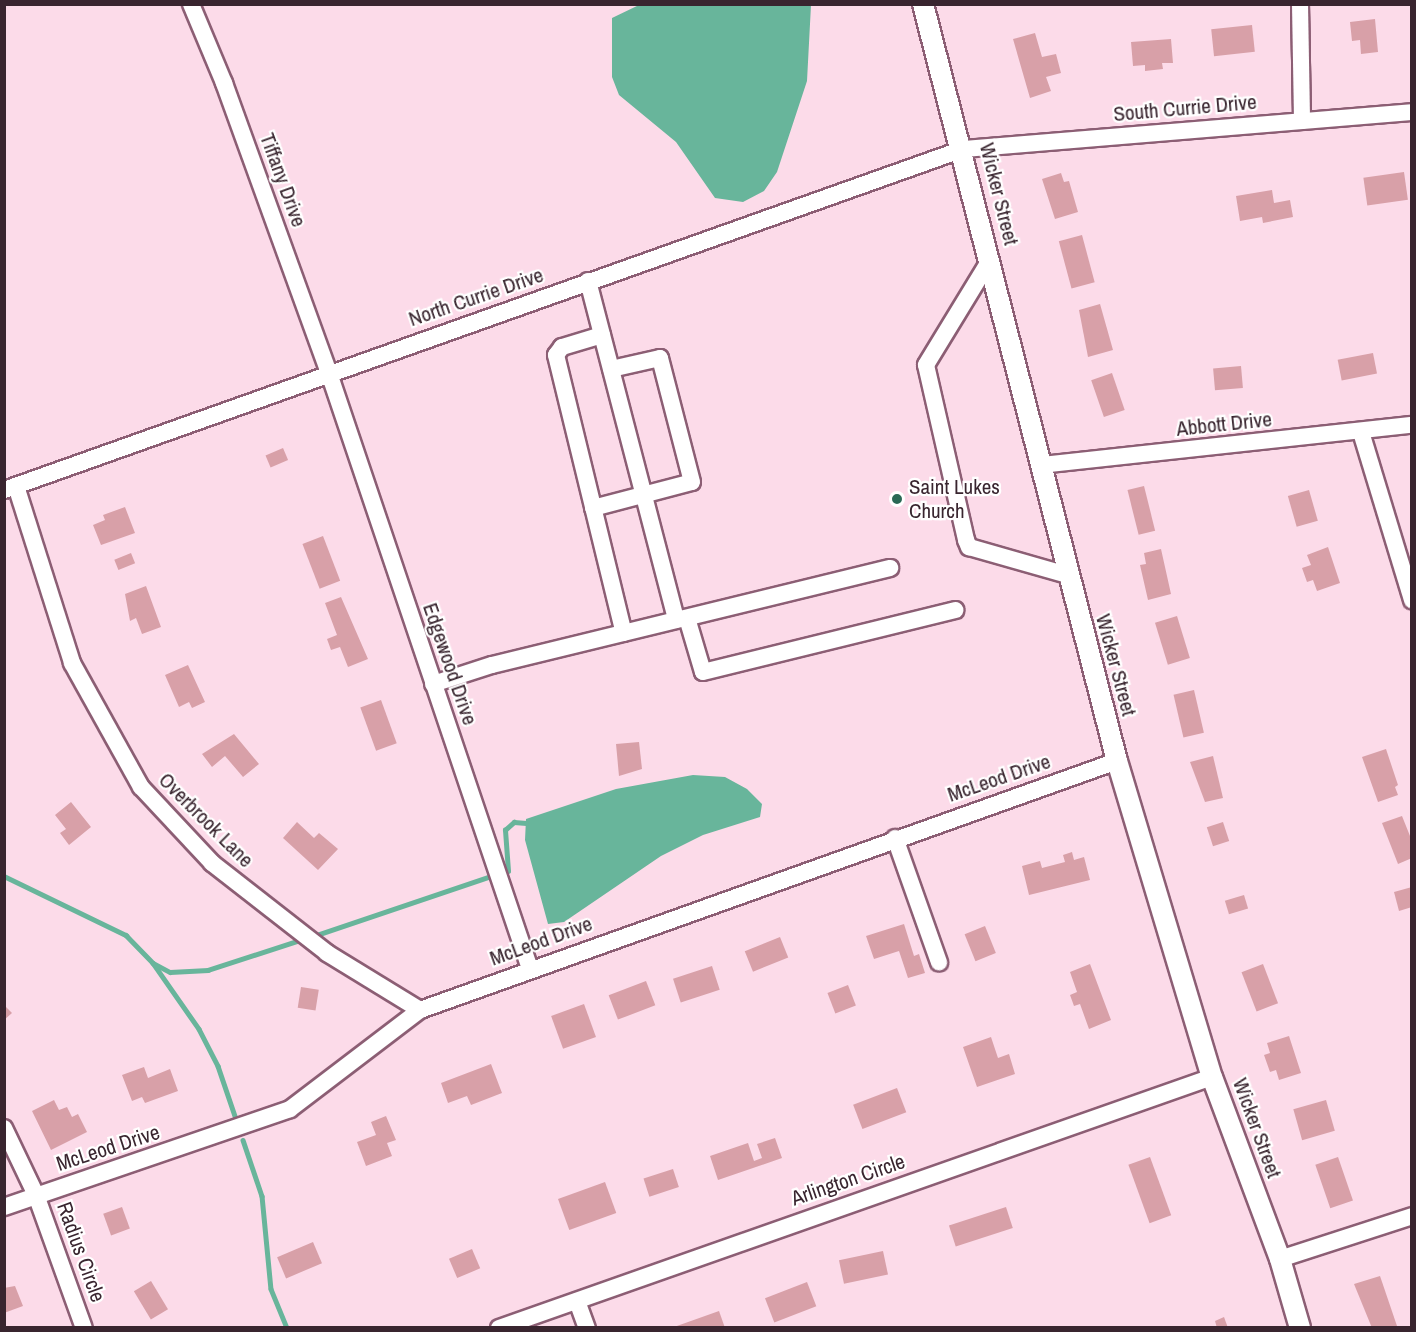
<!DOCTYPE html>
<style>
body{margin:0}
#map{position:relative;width:1416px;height:1332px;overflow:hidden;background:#fcdbe9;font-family:"Archivo Narrow",sans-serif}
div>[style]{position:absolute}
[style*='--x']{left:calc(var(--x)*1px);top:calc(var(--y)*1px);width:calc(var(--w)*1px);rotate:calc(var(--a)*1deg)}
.water>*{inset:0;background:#68b59b}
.stream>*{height:4.5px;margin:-2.25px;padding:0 2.25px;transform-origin:2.25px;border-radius:2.25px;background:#68b59b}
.building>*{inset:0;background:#d8a0a8;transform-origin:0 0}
.roads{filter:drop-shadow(2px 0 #8c5e74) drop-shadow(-2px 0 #8c5e74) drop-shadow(0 2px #8c5e74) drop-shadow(0 -2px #8c5e74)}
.minor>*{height:16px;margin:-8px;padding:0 8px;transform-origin:8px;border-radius:8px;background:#fff}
.major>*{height:20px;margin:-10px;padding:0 10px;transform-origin:10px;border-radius:10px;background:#fff}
.dots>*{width:16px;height:16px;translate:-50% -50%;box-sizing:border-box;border:3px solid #fff;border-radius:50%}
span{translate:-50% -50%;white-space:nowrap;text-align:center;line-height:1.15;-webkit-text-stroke:4.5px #fff;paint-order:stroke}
.street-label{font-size:21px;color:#39252f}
.poi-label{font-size:21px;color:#39252f}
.left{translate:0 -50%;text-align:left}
.frame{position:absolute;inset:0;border:6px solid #39252f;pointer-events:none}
</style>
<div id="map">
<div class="water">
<div style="clip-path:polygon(639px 5px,811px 5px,807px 81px,777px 172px,764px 191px,743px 202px,715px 198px,676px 142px,619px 95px,612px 77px,612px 18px)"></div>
<div style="clip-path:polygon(693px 775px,725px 777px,747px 789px,762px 804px,760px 817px,703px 835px,661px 856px,564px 922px,548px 924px,525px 840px,526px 819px,616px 789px)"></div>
</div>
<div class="stream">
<div style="--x:502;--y:873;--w:6;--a:-18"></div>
<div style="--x:508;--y:871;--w:41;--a:-94.2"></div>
<div style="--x:505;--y:830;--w:12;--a:-42"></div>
<div style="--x:514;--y:822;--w:12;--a:5"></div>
<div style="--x:4;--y:876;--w:136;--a:25.8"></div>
<div style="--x:126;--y:935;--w:39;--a:46"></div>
<div style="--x:153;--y:963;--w:80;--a:55.1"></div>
<div style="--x:199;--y:1029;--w:42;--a:62.8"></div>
<div style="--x:218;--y:1066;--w:53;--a:71.2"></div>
<div style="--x:314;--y:936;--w:190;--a:-18.7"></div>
<div style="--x:153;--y:963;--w:19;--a:28"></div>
<div style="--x:170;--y:972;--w:38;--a:-3"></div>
<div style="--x:208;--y:970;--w:100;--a:-18.1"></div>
<div style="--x:243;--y:1140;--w:59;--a:71.3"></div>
<div style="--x:262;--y:1196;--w:93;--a:84.5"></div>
<div style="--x:271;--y:1289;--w:42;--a:67.7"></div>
</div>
<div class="building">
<div style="clip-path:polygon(1375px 19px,1378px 52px,1361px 54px,1360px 40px,1352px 41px,1350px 22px)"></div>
<div style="left:1252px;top:25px;width:27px;height:41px;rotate:84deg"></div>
<div style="clip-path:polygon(1035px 33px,1042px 57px,1056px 54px,1061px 73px,1046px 77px,1051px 91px,1030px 98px,1013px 39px)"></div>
<div style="clip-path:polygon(1171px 39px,1173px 63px,1162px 63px,1163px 69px,1145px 71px,1145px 65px,1133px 66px,1131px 42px)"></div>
<div style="left:1404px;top:172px;width:28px;height:41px;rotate:82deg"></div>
<div style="clip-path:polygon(1061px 173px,1064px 182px,1069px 181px,1078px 212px,1055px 219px,1042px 179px)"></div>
<div style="clip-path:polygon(1272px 190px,1274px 203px,1290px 200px,1293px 217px,1263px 223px,1262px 217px,1240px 221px,1236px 196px)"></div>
<div style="left:1082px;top:235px;width:49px;height:24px;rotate:75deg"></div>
<div style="clip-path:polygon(1100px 304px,1113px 350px,1088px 357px,1079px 310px)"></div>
<div style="left:1373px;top:353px;width:21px;height:36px;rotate:79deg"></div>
<div style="left:1241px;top:366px;width:22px;height:28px;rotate:85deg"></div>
<div style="left:1112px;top:373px;width:39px;height:22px;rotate:71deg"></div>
<div style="left:283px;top:448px;width:13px;height:19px;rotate:67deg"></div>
<div style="left:1144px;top:486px;width:46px;height:17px;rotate:76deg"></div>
<div style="left:1309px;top:490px;width:32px;height:22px;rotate:74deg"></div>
<div style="clip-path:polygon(125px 507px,135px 533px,101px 545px,93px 525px,105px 520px,103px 515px)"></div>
<div style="left:323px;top:536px;width:48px;height:22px;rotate:69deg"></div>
<div style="clip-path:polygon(1328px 547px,1340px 583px,1317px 591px,1313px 580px,1307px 582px,1302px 568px,1311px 565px,1307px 555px)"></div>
<div style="clip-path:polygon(1161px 549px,1171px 594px,1148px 600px,1140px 565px,1146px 564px,1144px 553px)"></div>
<div style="left:131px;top:553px;width:11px;height:18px;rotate:68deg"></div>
<div style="clip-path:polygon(146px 586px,161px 627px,142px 634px,136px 618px,130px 621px,125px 594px)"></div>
<div style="clip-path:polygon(341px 597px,368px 659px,348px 667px,340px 647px,331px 650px,327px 639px,337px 635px,325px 603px)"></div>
<div style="left:1177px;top:616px;width:44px;height:23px;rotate:73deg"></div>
<div style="clip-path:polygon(188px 665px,205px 702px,192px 708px,189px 702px,179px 707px,165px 675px)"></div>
<div style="left:1194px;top:690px;width:44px;height:21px;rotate:77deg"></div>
<div style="left:381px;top:700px;width:46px;height:22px;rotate:70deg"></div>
<div style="clip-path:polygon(234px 734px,259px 764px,243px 777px,225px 756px,212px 767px,202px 754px)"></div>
<div style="clip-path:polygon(639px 742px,642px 769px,619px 776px,616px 744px)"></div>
<div style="clip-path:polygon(1386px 749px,1398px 785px,1395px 787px,1398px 795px,1378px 802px,1362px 757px)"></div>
<div style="clip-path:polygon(1213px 756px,1223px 798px,1205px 802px,1190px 762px)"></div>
<div style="clip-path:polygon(71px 802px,91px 827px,69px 845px,60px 833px,66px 829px,55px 815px)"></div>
<div style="clip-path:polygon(1402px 816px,1412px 841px,1412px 858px,1398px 864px,1382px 823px)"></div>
<div style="clip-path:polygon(297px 822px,314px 838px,319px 833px,338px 849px,318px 870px,283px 838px)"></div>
<div style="left:1223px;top:822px;width:20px;height:17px;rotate:72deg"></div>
<div style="clip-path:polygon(1072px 852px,1074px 860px,1084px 857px,1090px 880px,1029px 895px,1022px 866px,1040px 861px,1042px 868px,1065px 862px,1063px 855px)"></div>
<div style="clip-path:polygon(1412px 887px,1412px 907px,1399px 911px,1394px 892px)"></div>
<div style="left:1244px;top:895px;width:14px;height:20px;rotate:73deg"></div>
<div style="clip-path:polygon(904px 924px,914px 956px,919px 954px,925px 973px,908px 978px,899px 951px,874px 959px,866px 936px)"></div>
<div style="left:985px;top:926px;width:29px;height:22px;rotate:68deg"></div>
<div style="left:780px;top:937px;width:22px;height:38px;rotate:68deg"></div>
<div style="clip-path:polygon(1090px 964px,1111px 1020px,1089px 1029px,1080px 1004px,1074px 1006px,1070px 995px,1077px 992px,1070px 972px)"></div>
<div style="left:1263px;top:964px;width:42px;height:23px;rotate:69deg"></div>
<div style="left:712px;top:966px;width:25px;height:41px;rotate:72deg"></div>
<div style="left:646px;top:981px;width:26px;height:40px;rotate:69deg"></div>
<div style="left:848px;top:985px;width:22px;height:22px;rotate:69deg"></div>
<div style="left:301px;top:987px;width:18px;height:21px;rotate:9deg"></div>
<div style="left:584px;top:1004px;width:35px;height:35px;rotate:70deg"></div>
<div style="clip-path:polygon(4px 1005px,12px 1013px,4px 1020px)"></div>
<div style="clip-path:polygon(1289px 1036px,1301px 1073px,1279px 1080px,1276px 1070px,1270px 1072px,1264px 1055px,1270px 1053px,1267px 1043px)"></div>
<div style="clip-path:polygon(991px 1037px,998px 1058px,1009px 1054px,1015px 1074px,977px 1087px,963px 1047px)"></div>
<div style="clip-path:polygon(491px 1064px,502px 1093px,471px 1105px,467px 1096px,448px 1103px,441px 1083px)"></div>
<div style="clip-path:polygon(144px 1067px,148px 1078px,170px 1069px,178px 1091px,145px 1103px,142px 1097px,132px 1101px,122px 1075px)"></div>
<div style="left:897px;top:1088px;width:26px;height:47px;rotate:69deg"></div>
<div style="clip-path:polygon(54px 1100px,59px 1110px,67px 1107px,72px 1117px,78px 1114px,87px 1132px,51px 1150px,32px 1111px)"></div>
<div style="left:1326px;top:1100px;width:32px;height:34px;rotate:74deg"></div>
<div style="clip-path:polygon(386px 1116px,396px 1140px,387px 1143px,392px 1156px,366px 1166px,357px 1142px,376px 1135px,371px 1122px)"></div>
<div style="clip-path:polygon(775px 1138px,782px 1158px,718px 1180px,710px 1156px,748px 1143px,754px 1161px,762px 1158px,757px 1144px)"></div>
<div style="left:1150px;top:1157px;width:62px;height:23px;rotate:70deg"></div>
<div style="left:1338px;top:1157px;width:46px;height:24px;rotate:71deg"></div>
<div style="left:673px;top:1169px;width:19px;height:31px;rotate:72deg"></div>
<div style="left:605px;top:1182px;width:33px;height:50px;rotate:70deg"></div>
<div style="left:122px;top:1207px;width:23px;height:20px;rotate:70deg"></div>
<div style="left:1006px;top:1207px;width:22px;height:60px;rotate:72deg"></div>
<div style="left:313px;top:1242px;width:23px;height:39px;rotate:67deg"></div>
<div style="left:472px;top:1249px;width:21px;height:25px;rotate:67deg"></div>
<div style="left:883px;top:1251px;width:24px;height:45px;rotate:78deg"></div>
<div style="clip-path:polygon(1380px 1276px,1397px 1326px,1391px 1328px,1372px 1328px,1354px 1284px)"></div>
<div style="left:151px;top:1281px;width:33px;height:20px;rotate:59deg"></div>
<div style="left:807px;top:1282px;width:26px;height:45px;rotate:69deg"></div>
<div style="clip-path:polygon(15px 1286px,23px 1306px,4px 1313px,4px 1288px)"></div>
<div style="clip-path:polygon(719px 1311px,725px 1328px,674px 1328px,674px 1327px)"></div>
<div style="clip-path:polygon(1224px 1317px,1228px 1328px,1217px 1328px,1215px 1321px)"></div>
</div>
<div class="roads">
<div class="minor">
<div style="--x:191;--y:4;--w:86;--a:67.3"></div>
<div style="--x:224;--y:83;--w:308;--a:70.1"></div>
<div style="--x:329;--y:373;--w:629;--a:71.36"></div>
<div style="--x:1300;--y:4;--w:117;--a:89"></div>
<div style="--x:990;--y:260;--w:123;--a:121.4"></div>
<div style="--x:926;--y:365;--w:180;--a:77.1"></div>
<div style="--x:966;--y:540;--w:8;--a:67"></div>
<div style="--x:969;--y:547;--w:102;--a:15.9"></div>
<div style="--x:588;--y:281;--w:350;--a:75.4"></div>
<div style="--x:602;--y:335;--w:42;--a:163.3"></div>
<div style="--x:562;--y:347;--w:10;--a:127"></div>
<div style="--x:556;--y:355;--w:286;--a:76.3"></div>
<div style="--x:1361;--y:432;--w:176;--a:73.1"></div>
<div style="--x:1041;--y:465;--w:373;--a:-6.2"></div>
<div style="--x:16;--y:486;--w:186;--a:72.4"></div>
<div style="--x:72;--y:663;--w:142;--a:60.9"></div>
<div style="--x:141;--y:787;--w:104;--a:46.9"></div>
<div style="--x:212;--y:863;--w:146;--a:38"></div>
<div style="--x:327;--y:953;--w:109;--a:31.5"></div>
<div style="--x:4;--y:490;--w:1018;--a:-19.57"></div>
<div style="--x:963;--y:149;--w:451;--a:-4.7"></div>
<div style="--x:593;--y:508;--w:102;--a:-14.7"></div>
<div style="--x:692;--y:482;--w:128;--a:-104.5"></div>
<div style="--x:660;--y:358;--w:50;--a:167.3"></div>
<div style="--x:687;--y:618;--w:56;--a:73.5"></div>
<div style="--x:703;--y:672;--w:260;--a:-13.8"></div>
<div style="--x:433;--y:684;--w:62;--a:-17.9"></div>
<div style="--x:492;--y:665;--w:410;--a:-13.7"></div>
<div style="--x:895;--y:838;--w:132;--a:70.5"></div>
<div style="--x:4;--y:1128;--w:74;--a:64.5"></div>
<div style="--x:36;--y:1195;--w:141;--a:70.2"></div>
<div style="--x:4;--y:1207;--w:302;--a:-18.9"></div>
<div style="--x:290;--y:1109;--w:163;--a:-37.3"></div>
<div style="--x:420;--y:1010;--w:740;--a:-19.66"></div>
<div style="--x:1280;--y:1259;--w:139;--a:-18"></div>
<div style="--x:577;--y:1301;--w:29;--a:70"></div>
<div style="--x:499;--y:1328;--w:756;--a:-19.39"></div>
</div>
<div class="major">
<div style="--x:923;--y:4;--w:781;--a:75.63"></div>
<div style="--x:1117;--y:761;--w:330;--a:73.3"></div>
<div style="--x:1212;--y:1077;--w:194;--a:69.5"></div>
<div style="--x:1280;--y:1259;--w:72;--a:73.8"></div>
</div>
</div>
<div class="dots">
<div style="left:897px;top:499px;background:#2a6855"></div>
</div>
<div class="street-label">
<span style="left:1185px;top:108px;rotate:-5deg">South Currie Drive</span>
<span style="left:283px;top:180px;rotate:70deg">Tiffany Drive</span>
<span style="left:999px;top:194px;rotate:76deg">Wicker Street</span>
<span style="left:476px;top:297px;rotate:-19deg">North Currie Drive</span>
<span style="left:1224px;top:424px;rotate:-6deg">Abbott Drive</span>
<span style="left:450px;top:664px;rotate:71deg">Edgewood Drive</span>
<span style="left:1116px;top:665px;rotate:75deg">Wicker Street</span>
<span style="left:999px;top:778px;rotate:-19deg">McLeod Drive</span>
<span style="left:206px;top:820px;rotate:45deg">Overbrook Lane</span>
<span style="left:541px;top:941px;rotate:-20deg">McLeod Drive</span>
<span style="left:1257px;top:1128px;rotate:70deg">Wicker Street</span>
<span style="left:108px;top:1148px;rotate:-18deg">McLeod Drive</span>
<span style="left:848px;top:1180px;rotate:-19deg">Arlington Circle</span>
<span style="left:81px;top:1252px;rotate:70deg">Radius Circle</span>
</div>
<div class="poi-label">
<span class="left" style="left:909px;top:499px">Saint Lukes<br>Church</span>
</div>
<div class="frame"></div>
</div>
